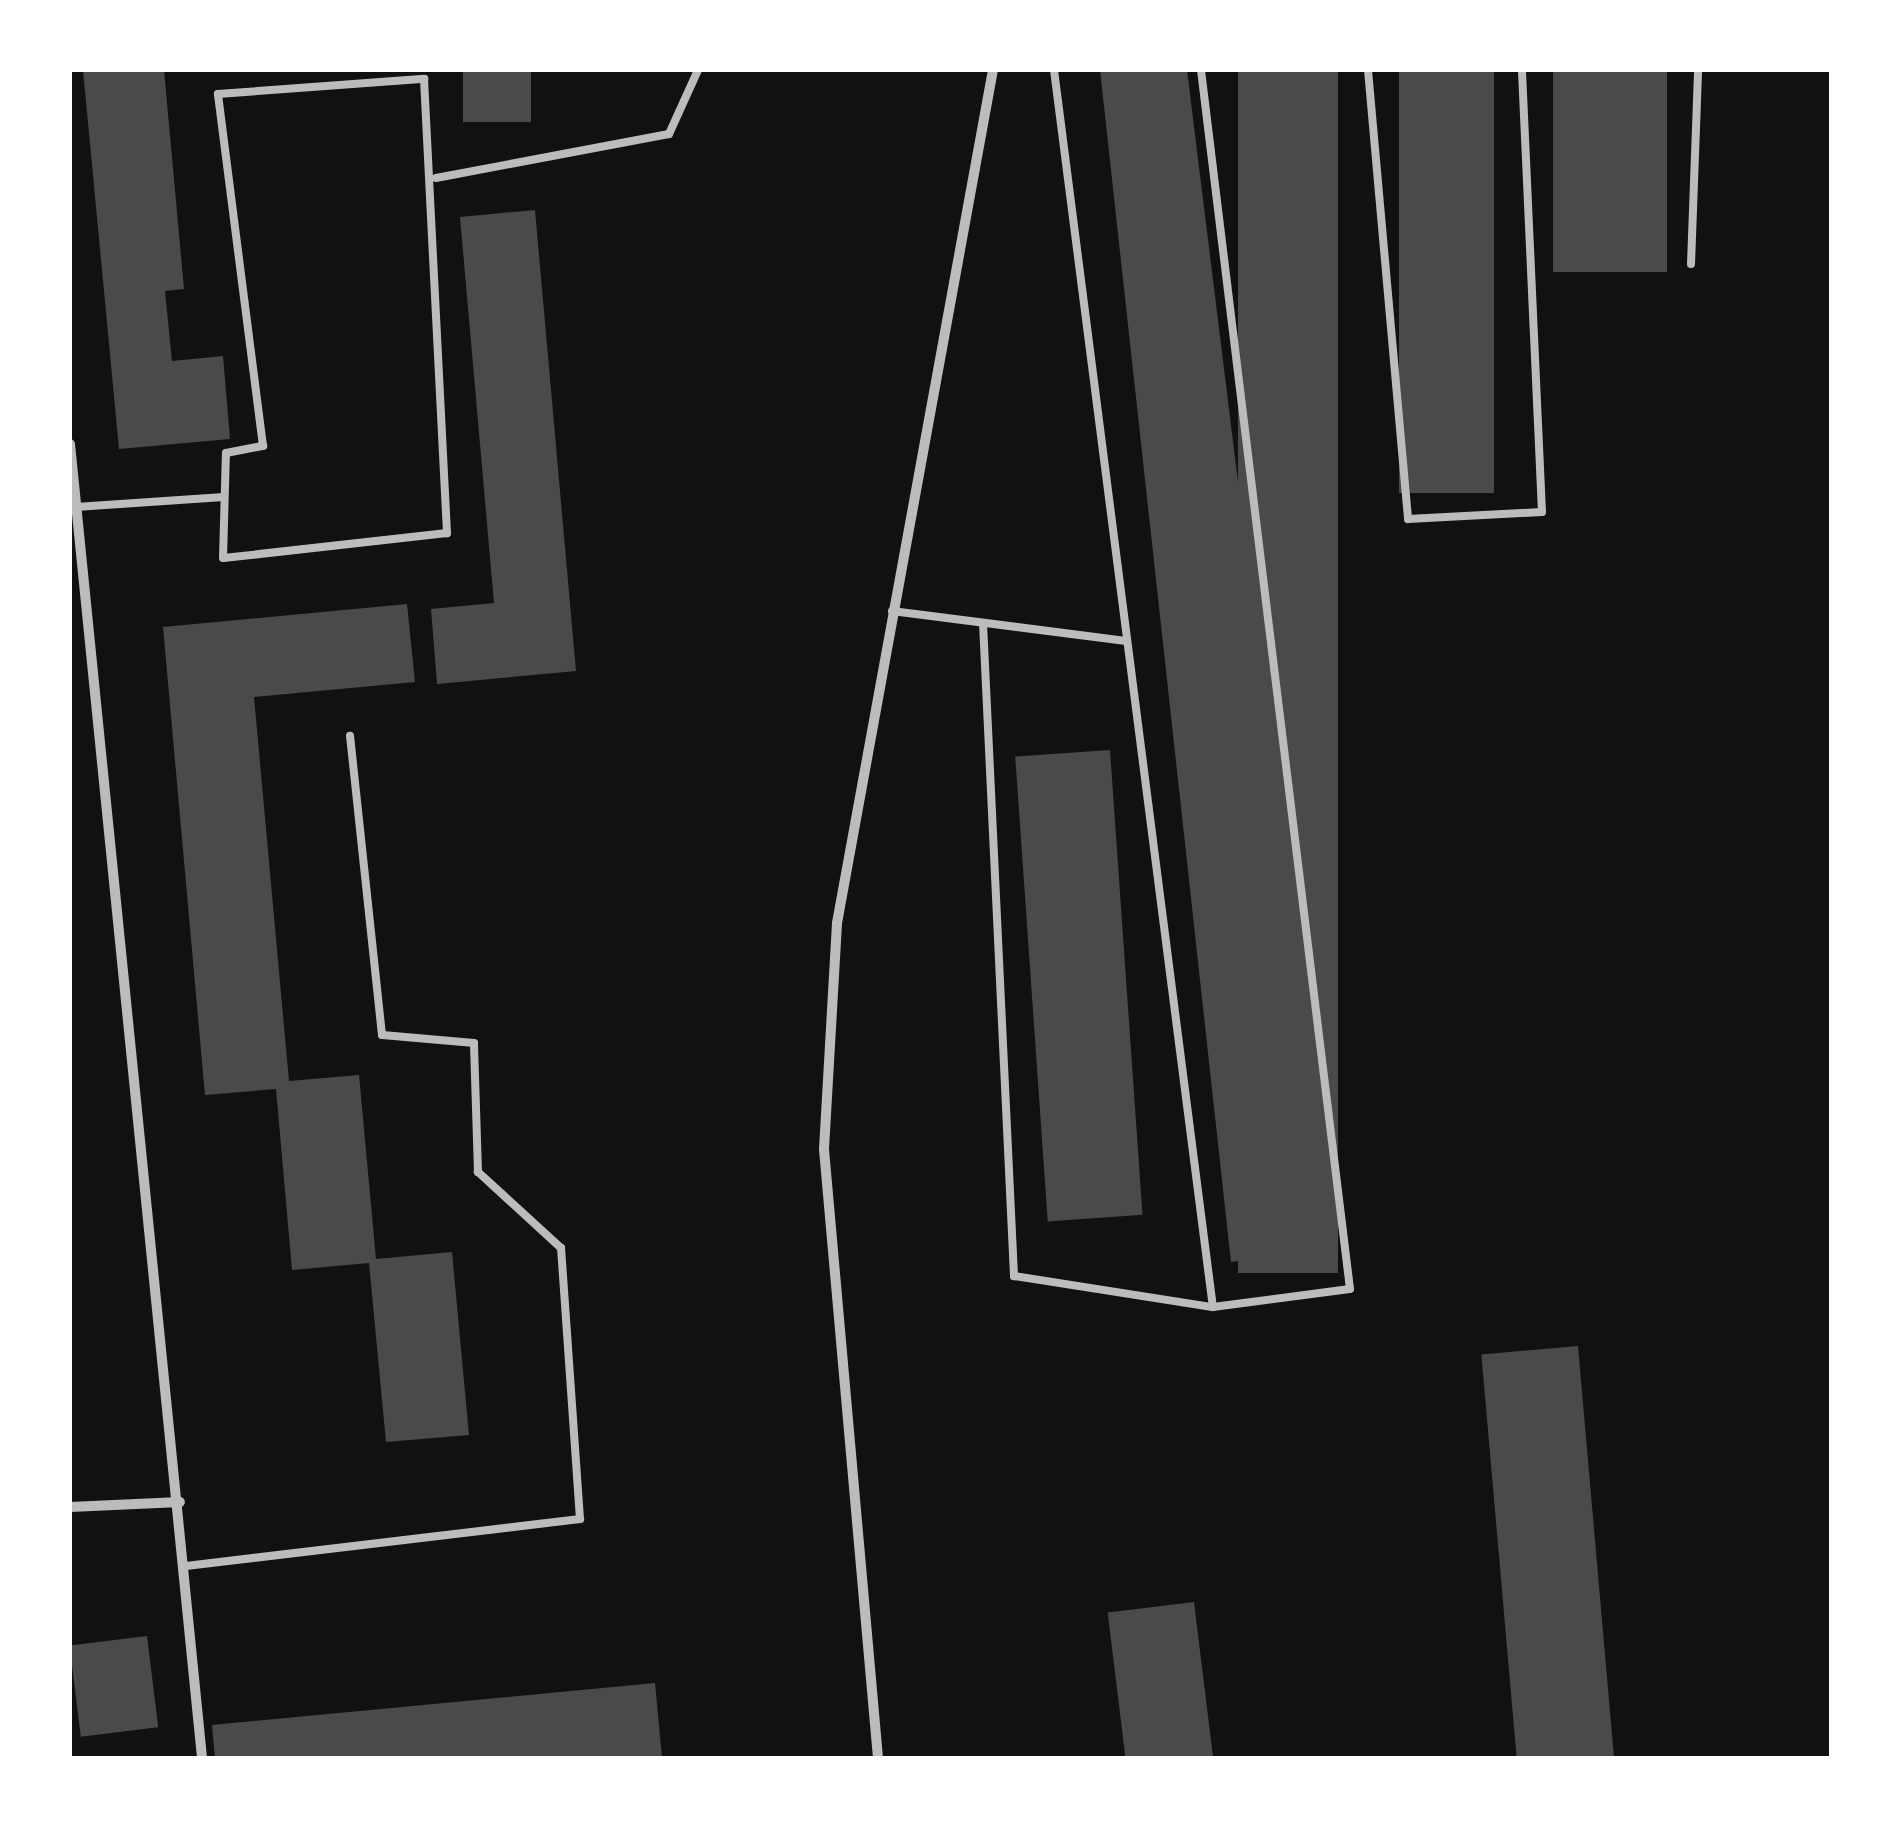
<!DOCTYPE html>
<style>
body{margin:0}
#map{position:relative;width:1901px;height:1828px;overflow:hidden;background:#111;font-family:Spectral,serif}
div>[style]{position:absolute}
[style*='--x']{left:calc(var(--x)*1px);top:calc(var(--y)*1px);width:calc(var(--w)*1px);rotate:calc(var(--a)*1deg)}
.building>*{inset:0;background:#4a4a4a;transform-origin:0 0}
.service>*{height:8px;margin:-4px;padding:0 4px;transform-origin:4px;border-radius:4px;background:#bcbcbc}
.minor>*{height:10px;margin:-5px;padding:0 5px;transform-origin:5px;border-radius:5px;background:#bcbcbc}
span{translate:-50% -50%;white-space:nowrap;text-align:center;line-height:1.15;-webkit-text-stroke:10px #fff;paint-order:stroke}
.frame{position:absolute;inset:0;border:72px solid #fff;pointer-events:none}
</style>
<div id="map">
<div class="building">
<div style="clip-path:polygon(83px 70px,164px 70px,184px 289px,165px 291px,172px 361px,223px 356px,230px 439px,119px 449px)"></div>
<div style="left:463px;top:70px;width:68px;height:52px"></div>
<div style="clip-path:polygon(1100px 70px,1187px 70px,1333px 1249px,1231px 1262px)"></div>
<div style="left:1238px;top:70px;width:100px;height:1203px"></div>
<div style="left:1399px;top:70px;width:95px;height:423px"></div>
<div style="left:1553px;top:70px;width:114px;height:202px"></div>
<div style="clip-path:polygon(535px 210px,576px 671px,437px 684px,431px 609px,494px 603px,460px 217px)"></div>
<div style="clip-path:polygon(407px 604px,415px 682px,254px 697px,289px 1081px,359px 1075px,376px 1259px,452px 1252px,469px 1435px,386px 1442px,369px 1263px,292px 1270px,276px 1089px,205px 1095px,163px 627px)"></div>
<div style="left:1110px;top:750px;width:466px;height:95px;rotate:86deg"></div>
<div style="left:1578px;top:1346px;width:413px;height:97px;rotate:85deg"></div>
<div style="left:1194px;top:1602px;width:157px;height:87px;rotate:83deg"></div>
<div style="left:147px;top:1636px;width:92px;height:78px;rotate:83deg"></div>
<div style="clip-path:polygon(655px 1683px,662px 1758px,215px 1758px,212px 1725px)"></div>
</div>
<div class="service">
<div style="--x:1054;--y:70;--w:1247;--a:82.68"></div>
<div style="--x:1213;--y:1307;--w:138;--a:-7.5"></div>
<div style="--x:1350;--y:1289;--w:1228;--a:-96.97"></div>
<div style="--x:1368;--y:70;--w:451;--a:84.9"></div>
<div style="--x:1408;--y:519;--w:134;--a:-3"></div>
<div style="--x:1542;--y:512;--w:442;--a:-92.6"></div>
<div style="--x:424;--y:79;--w:455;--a:87.1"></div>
<div style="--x:447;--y:533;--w:225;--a:173.6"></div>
<div style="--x:223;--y:558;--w:105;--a:-88.4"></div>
<div style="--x:226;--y:453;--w:38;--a:-11"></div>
<div style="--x:263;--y:446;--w:355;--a:-97.3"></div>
<div style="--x:218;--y:94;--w:207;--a:-4.2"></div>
<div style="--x:436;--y:178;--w:237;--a:-10.7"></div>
<div style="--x:669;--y:134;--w:70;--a:-65.6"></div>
<div style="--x:1691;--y:264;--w:194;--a:-87.9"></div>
<div style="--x:76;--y:507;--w:148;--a:-3.9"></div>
<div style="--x:892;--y:611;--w:236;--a:7.3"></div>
<div style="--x:983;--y:623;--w:654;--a:87.28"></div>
<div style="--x:1014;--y:1276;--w:201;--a:8.9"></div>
<div style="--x:186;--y:1566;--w:397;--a:-6.8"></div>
<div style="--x:580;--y:1519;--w:272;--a:-94"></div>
<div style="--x:561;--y:1248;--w:113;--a:-137.5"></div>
<div style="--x:478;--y:1172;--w:129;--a:-91.8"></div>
<div style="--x:474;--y:1043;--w:92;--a:-175"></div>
<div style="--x:382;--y:1035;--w:301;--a:-96.1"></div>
</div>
<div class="minor">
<div style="--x:70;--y:444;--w:1321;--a:84.26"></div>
<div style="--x:70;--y:1507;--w:110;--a:-2.6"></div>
<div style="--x:878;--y:1758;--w:611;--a:-95.07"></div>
<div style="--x:824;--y:1149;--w:226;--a:-86.7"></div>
<div style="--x:837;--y:923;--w:867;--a:-79.64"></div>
</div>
<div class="frame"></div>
</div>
